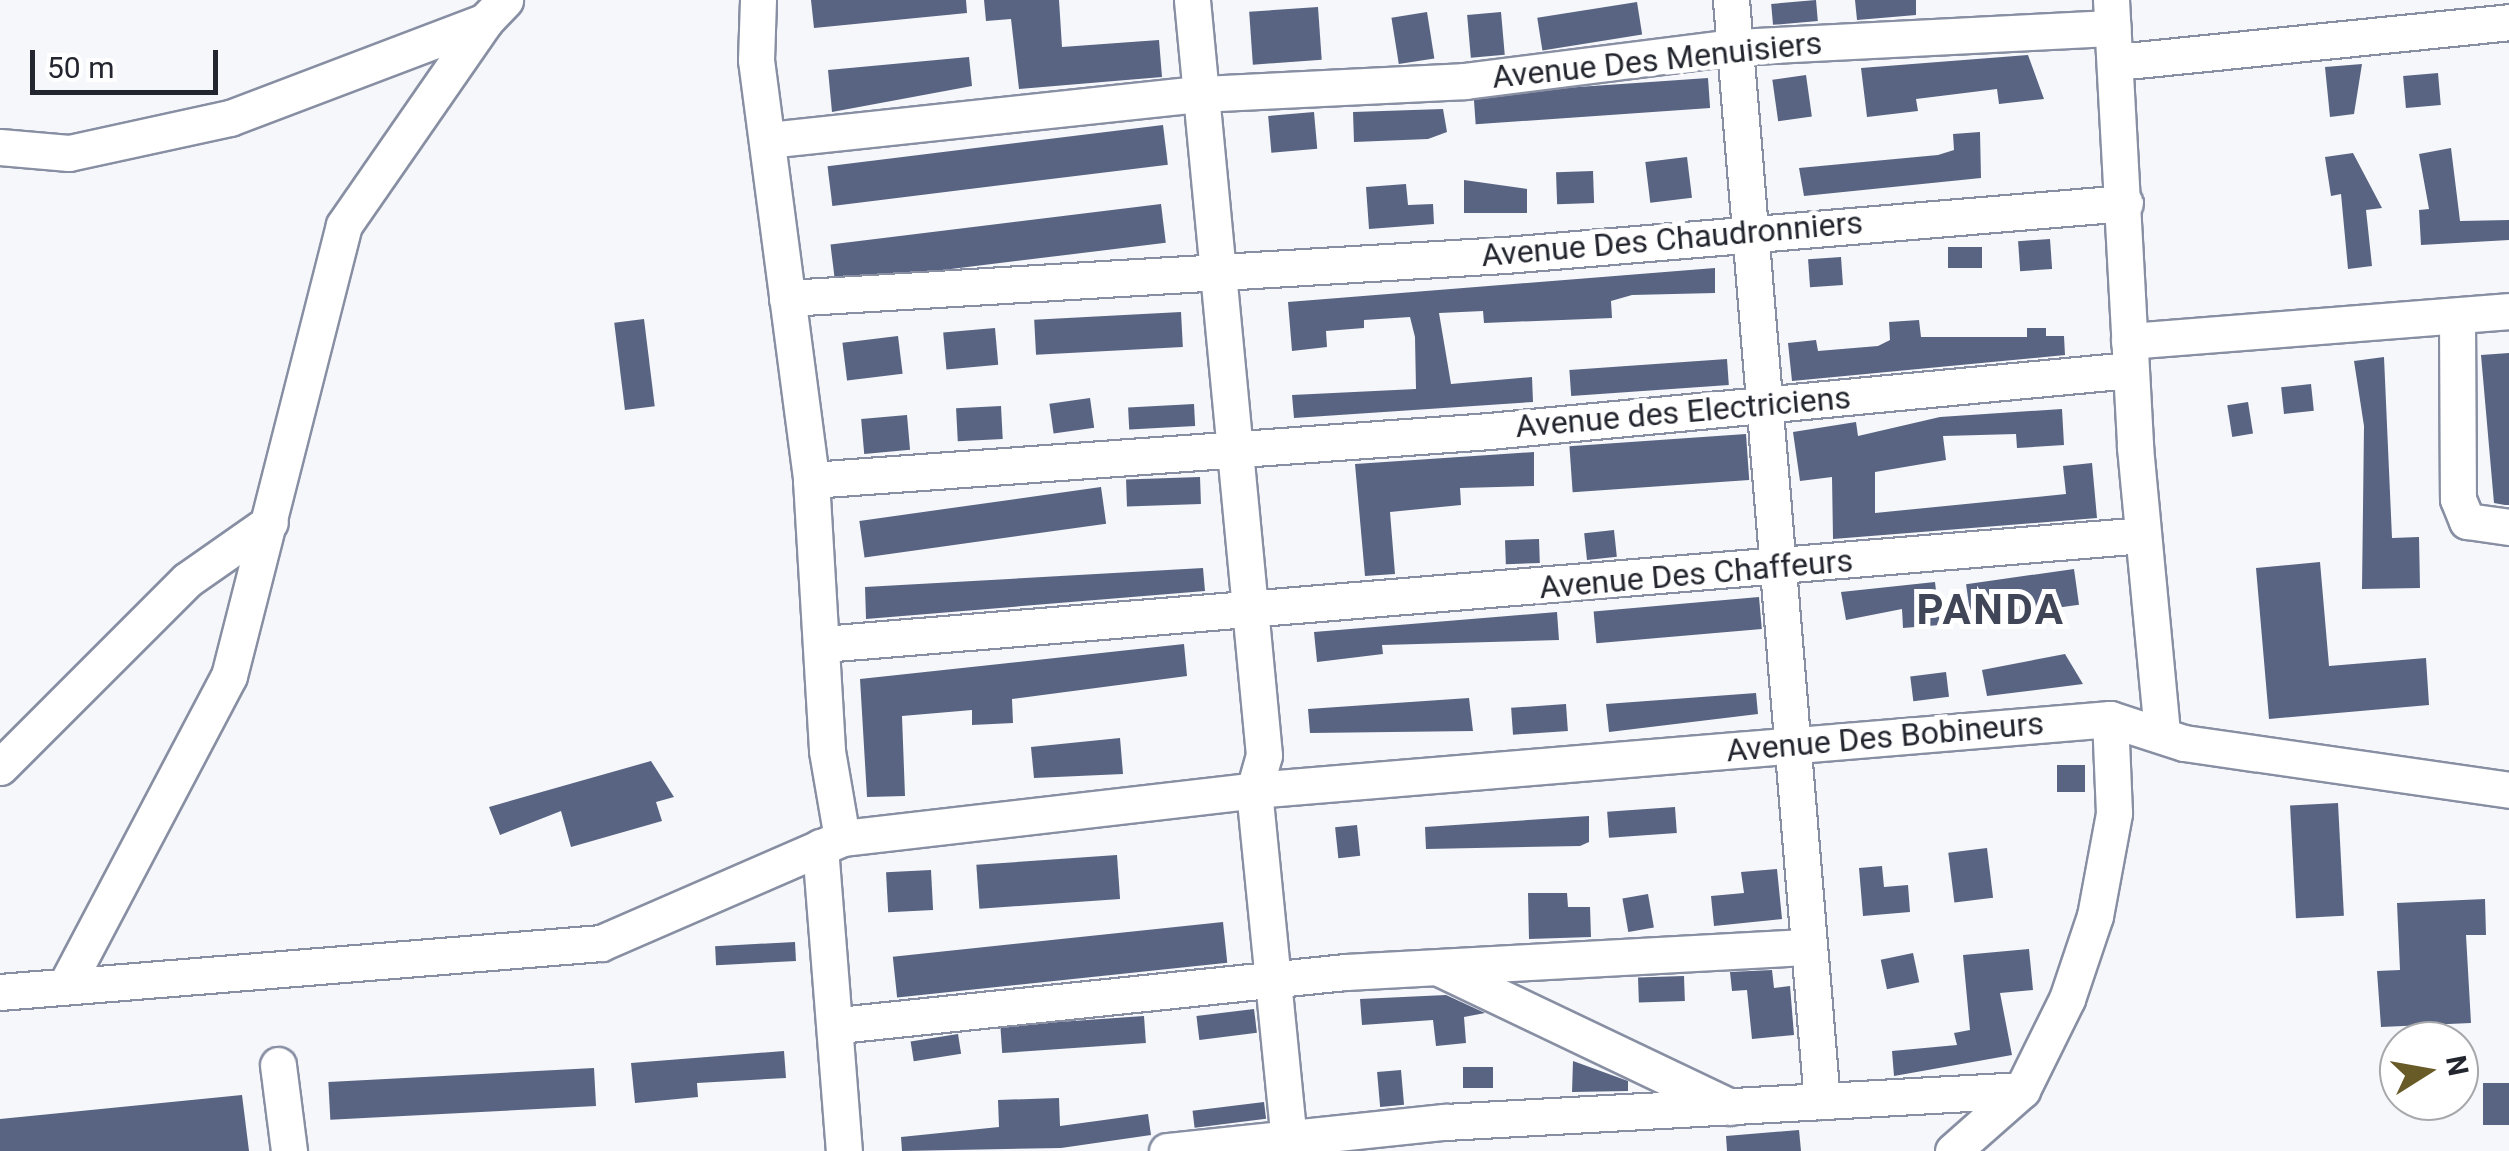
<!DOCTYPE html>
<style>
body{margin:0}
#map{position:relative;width:2509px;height:1151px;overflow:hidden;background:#f5f7fb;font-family:Roboto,sans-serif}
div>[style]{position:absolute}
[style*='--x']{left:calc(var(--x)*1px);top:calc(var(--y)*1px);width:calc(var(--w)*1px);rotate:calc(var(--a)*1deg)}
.building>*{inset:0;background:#596482;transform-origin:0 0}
.roads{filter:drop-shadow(2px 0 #888fa3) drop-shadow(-2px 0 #888fa3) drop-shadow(0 2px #888fa3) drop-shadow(0 -2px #888fa3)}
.minor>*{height:35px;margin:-17.5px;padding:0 17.5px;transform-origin:17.5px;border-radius:17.5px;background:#fff}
span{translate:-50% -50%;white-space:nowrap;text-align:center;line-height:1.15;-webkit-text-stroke:10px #fff;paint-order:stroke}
.street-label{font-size:32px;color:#23262e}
.district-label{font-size:42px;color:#404658;font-weight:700;letter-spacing:2.5px}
.north{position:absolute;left:2379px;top:1021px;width:100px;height:100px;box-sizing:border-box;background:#fff;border:2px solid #a7a8ab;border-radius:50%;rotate:79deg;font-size:28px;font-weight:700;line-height:40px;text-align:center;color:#23262e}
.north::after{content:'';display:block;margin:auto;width:35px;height:45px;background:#695b28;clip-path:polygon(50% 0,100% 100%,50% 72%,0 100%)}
.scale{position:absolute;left:30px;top:50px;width:188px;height:45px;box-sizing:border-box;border:5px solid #23262e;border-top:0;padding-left:12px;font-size:30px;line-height:35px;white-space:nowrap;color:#23262e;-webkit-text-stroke:8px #fff;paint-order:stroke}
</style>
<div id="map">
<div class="building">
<div style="clip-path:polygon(811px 0,966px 0,967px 13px,814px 28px)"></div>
<div style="clip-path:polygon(984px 0,1059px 0,1062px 47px,1159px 40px,1162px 77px,1019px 89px,1011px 19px,986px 21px)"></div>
<div style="left:1816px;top:0;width:21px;height:45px;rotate:85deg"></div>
<div style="clip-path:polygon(1855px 0,1916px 0,1916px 15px,1857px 20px)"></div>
<div style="left:1637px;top:2px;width:33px;height:101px;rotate:81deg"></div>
<div style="left:1318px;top:7px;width:53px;height:69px;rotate:86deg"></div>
<div style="left:1427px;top:12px;width:47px;height:36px;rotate:81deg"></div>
<div style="left:1501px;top:12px;width:43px;height:34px;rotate:85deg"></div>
<div style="clip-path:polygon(2028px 55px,2044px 99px,1999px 104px,1997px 89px,1916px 99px,1918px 111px,1867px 117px,1861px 68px)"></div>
<div style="clip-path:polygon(969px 57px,972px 86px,832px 112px,828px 70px)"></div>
<div style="clip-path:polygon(2362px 64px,2354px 114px,2330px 117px,2325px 67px)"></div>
<div style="left:2438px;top:73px;width:32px;height:35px;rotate:85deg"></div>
<div style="left:1806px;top:75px;width:42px;height:34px;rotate:82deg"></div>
<div style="left:1708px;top:78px;width:30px;height:235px;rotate:86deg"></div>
<div style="clip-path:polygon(1443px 109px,1447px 132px,1428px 139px,1354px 142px,1353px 112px)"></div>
<div style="left:1314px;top:112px;width:37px;height:46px;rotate:85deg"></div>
<div style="left:1163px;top:125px;width:40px;height:338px;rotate:83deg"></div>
<div style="clip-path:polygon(1980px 132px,1981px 178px,1804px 196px,1799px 168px,1938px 155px,1954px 150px,1953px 134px)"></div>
<div style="clip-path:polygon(2451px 148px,2460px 221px,2509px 220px,2509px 240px,2421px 245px,2419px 210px,2429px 209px,2419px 154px)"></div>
<div style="clip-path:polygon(2353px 153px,2382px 208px,2366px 210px,2372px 266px,2348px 269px,2341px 194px,2331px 196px,2325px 157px)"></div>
<div style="left:1687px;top:157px;width:41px;height:42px;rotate:83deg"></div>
<div style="left:1593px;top:171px;width:32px;height:37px;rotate:88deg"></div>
<div style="clip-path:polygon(1464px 180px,1527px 189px,1527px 213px,1464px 213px)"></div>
<div style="clip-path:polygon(1406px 184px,1408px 205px,1433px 204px,1434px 224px,1369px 229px,1366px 187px)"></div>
<div style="left:1161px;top:204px;width:39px;height:333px;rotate:83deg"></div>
<div style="left:2050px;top:239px;width:30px;height:32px;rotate:86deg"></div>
<div style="left:1948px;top:247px;width:34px;height:21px"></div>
<div style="left:1841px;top:257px;width:28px;height:33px;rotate:86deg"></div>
<div style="clip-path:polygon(1715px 268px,1715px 293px,1632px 295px,1611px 301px,1612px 318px,1484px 323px,1483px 311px,1439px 313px,1451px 384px,1532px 377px,1533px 402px,1294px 418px,1292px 395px,1416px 389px,1415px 337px,1410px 317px,1364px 320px,1364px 328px,1326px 331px,1327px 347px,1292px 351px,1288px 302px)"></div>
<div style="left:1181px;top:312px;width:35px;height:147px;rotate:87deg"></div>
<div style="left:644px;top:319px;width:88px;height:30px;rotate:83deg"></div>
<div style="clip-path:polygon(1919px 320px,1921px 337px,2027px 337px,2027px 328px,2046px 328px,2046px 336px,2064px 336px,2065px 355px,1792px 381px,1788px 343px,1816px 340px,1818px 351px,1878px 346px,1890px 340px,1889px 322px)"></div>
<div style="left:995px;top:328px;width:37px;height:52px;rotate:85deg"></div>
<div style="left:898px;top:336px;width:38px;height:56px;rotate:83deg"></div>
<div style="clip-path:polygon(2509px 353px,2509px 505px,2505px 505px,2494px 503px,2481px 355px)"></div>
<div style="clip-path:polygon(2384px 357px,2392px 538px,2419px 537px,2420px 588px,2362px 589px,2364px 426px,2354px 361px)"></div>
<div style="left:1727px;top:359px;width:26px;height:158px;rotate:86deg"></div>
<div style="left:2311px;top:384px;width:27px;height:30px;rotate:84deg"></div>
<div style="left:1090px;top:398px;width:30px;height:41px;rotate:82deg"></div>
<div style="left:2248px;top:402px;width:32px;height:21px;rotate:81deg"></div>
<div style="left:1194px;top:404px;width:22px;height:66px;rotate:87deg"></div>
<div style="left:1001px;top:406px;width:33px;height:45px;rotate:87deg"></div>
<div style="clip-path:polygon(2062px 409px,2064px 445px,2017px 448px,2016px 434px,1943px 436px,1946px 460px,1875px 472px,1875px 513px,2066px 494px,2063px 466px,2092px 463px,2097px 518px,1833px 539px,1832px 477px,1800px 481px,1793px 432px,1856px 422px,1858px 436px,1940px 417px)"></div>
<div style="left:907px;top:415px;width:35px;height:46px;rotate:85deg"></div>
<div style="left:1746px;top:434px;width:46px;height:177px;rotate:86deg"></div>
<div style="clip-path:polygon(1534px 452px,1534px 486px,1460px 488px,1461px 505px,1390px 512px,1395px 574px,1365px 576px,1355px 464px)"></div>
<div style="left:1200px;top:477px;width:27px;height:74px;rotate:88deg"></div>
<div style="left:1101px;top:487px;width:37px;height:244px;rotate:82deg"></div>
<div style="left:1614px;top:530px;width:27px;height:30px;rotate:84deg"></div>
<div style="left:1539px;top:539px;width:24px;height:34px;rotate:88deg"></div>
<div style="clip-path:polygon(2320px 562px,2329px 666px,2426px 658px,2429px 705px,2269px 719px,2256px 568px)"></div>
<div style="clip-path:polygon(1203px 568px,1205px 591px,866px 619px,865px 587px)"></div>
<div style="left:2074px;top:569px;width:36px;height:109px;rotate:82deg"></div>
<div style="clip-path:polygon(1935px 582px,1940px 625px,1903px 628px,1902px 609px,1846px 620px,1841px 592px)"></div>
<div style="left:1759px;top:597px;width:32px;height:166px;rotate:85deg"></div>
<div style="clip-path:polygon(1557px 612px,1559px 640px,1382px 645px,1383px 654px,1317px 662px,1314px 632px)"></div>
<div style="clip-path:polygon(1184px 644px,1187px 676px,1012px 699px,1013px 723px,972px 725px,972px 710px,902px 716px,905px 796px,867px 797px,860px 679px)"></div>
<div style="clip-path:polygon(2065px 654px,2083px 684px,1987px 696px,1982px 670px)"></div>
<div style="left:1946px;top:672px;width:25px;height:36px;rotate:83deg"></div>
<div style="clip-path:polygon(1756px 693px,1758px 714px,1609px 732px,1606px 704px)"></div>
<div style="clip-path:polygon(1469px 698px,1473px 731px,1310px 733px,1308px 709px)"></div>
<div style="left:1566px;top:704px;width:27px;height:55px;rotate:86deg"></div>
<div style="clip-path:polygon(1120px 738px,1123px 774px,1034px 778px,1031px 747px)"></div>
<div style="clip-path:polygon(651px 761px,674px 797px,656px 802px,662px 821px,571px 847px,561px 811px,500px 835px,489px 807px)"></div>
<div style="left:2057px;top:765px;width:28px;height:27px"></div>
<div style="left:2338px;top:803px;width:113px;height:48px;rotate:87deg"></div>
<div style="left:1675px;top:807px;width:26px;height:68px;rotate:86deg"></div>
<div style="clip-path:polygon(1589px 816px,1589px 842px,1580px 846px,1426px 849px,1425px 827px)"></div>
<div style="left:1357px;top:825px;width:31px;height:22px;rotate:84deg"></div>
<div style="left:1987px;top:848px;width:50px;height:39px;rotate:83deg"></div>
<div style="left:1117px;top:855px;width:44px;height:141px;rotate:86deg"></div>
<div style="clip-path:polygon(1882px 866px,1884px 887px,1908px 885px,1910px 912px,1863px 916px,1859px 868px)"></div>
<div style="clip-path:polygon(1777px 869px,1782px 919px,1714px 926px,1711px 896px,1744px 893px,1741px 872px)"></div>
<div style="left:931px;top:870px;width:40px;height:45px;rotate:87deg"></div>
<div style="clip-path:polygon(1528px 893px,1567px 893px,1568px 907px,1590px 907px,1591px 937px,1529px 939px)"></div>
<div style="left:1648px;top:894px;width:34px;height:26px;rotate:80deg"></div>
<div style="clip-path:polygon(2485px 899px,2486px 935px,2466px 935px,2471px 1023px,2381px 1027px,2377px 971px,2400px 970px,2397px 903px)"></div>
<div style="left:1223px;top:922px;width:41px;height:332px;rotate:84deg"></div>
<div style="left:795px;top:942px;width:19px;height:80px;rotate:87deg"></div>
<div style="clip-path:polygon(2029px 949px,2033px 990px,2000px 993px,2012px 1055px,1894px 1076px,1892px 1051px,1957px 1045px,1954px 1033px,1970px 1030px,1963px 955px)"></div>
<div style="left:1913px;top:953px;width:30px;height:33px;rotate:78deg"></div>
<div style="clip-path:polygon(1772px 970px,1774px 988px,1790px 986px,1794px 1035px,1752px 1039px,1747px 990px,1732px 991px,1730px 972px)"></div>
<div style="left:1684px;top:976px;width:25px;height:46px;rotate:88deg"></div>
<div style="clip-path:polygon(1446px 995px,1485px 1013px,1464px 1017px,1466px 1043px,1436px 1046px,1433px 1020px,1362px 1025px,1360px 999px)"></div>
<div style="left:1254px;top:1009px;width:24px;height:58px;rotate:83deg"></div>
<div style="left:1144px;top:1016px;width:27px;height:144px;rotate:86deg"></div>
<div style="left:958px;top:1034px;width:20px;height:48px;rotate:81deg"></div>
<div style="clip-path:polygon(784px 1051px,786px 1078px,697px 1083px,698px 1097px,635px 1103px,631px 1063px)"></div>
<div style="clip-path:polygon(1573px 1061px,1628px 1081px,1628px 1091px,1572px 1092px)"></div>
<div style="left:1463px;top:1067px;width:30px;height:21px"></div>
<div style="left:594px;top:1068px;width:38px;height:266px;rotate:87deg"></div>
<div style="left:1401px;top:1070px;width:35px;height:24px;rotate:85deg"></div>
<div style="left:2509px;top:1083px;width:42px;height:26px;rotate:90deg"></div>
<div style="clip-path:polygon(242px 1095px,249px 1151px,0 1151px,0 1119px)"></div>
<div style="clip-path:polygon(1059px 1098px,1060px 1126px,1148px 1114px,1151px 1135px,1061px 1148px,902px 1151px,901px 1137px,999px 1127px,998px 1100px)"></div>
<div style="left:1264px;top:1102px;width:17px;height:72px;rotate:83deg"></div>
<div style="clip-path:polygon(1799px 1130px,1801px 1151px,1727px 1151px,1726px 1136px)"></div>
</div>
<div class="roads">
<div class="minor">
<div style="--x:758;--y:0;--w:60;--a:91.9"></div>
<div style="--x:756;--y:60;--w:424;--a:82.5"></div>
<div style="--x:811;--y:480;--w:271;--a:86.6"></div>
<div style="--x:827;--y:751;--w:88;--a:80.2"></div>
<div style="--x:1731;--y:0;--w:1105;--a:85.28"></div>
<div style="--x:2111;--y:0;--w:448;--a:86.9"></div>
<div style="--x:2135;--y:447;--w:287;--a:84.6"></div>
<div style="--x:2117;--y:62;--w:394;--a:-5.8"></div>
<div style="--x:768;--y:140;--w:434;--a:-6.1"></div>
<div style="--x:1200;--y:94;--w:265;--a:-2.8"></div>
<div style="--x:1465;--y:81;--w:272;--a:-7.2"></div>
<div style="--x:1735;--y:47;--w:378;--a:-2.9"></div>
<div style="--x:0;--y:147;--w:69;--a:5"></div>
<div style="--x:69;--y:153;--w:165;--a:-12.3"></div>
<div style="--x:230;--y:118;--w:273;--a:-20.8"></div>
<div style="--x:485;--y:21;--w:29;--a:-46"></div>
<div style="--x:787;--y:298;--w:719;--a:-3.43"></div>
<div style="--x:1505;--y:255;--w:622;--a:-4.79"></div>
<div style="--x:2457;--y:316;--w:183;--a:89.7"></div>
<div style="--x:2458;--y:499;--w:24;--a:68"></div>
<div style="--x:2467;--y:521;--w:42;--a:8.1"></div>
<div style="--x:2129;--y:341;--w:381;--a:-4.5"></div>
<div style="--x:811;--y:480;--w:680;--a:-4.13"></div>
<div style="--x:1489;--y:431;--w:644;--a:-5.44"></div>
<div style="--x:823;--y:644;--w:1324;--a:-4.72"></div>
<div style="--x:0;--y:767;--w:264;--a:-45"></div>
<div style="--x:187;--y:580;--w:101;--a:-34.9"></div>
<div style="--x:820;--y:847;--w:305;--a:85.5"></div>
<div style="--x:1439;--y:968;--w:323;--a:25.5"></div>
<div style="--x:66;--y:985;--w:349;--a:-62.2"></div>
<div style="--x:229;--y:676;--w:465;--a:-75.7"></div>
<div style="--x:344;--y:225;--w:248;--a:-55.3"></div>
<div style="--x:0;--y:992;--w:603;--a:-4.66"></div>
<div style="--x:601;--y:943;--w:263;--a:-23.5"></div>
<div style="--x:842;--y:838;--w:415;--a:-6.6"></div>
<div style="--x:1254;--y:790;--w:36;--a:-74"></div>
<div style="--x:1264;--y:755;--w:758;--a:-95.45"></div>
<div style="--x:839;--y:1025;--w:509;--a:-5.98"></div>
<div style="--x:1345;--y:972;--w:462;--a:-3.1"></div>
<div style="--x:278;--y:1065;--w:87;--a:82.7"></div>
<div style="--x:1167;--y:1151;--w:280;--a:-6"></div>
<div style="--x:1445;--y:1122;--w:578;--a:-3.17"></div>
<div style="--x:1290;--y:1151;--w:363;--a:-95.7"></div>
<div style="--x:1254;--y:790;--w:859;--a:-4.74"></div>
<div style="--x:2110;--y:719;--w:78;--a:18"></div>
<div style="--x:2184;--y:743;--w:328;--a:8.2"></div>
<div style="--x:1953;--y:1151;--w:92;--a:-41.5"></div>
<div style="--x:2022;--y:1090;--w:102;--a:-63.7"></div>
<div style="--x:2067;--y:999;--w:88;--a:-71.4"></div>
<div style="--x:2095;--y:916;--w:105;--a:-79.5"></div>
<div style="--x:2114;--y:813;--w:94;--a:-92.4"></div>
</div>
</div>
<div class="street-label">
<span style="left:1657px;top:60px;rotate:-6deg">Avenue Des Menuisiers</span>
<span style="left:1672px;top:239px;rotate:-5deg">Avenue Des Chaudronniers</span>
<span style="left:1683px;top:412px;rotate:-5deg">Avenue des Electriciens</span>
<span style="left:1696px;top:574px;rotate:-5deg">Avenue Des Chaffeurs</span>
<span style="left:1885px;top:737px;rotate:-5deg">Avenue Des Bobineurs</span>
</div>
<div class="district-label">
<span style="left:1991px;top:610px">PANDA</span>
</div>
<div class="north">N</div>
<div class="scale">50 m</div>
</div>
